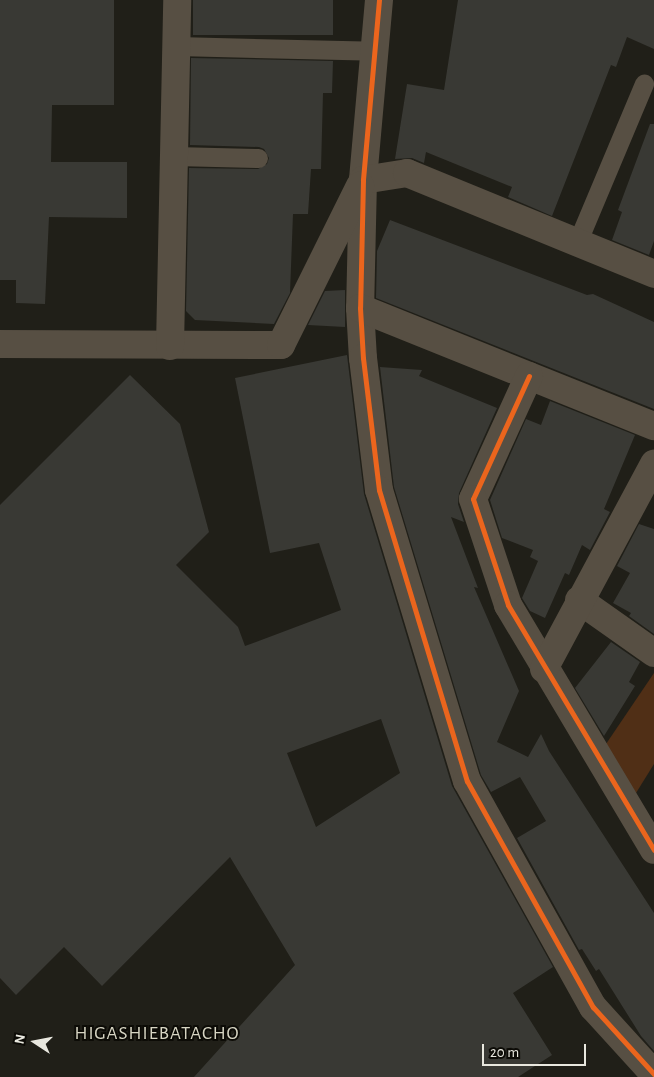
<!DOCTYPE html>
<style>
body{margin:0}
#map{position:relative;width:654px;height:1077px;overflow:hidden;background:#201f18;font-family:"Alegreya Sans",sans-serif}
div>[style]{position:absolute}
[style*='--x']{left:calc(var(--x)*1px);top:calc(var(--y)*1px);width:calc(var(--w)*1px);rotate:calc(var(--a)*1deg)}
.green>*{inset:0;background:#502f16}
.building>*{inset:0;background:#393934;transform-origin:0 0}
.lane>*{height:19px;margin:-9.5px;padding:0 9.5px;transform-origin:9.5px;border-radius:9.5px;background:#574f43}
.street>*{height:28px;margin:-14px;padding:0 14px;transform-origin:14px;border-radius:14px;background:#574f43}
.cycleway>*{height:5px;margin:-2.5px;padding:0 2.5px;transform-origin:2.5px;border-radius:2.5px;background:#eb651d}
span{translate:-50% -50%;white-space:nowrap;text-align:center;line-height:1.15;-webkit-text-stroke:4px #0c0b06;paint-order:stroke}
.neighbourhood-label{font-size:19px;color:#d7d5c3;letter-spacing:1px}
.north{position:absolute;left:10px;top:1017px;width:50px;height:50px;-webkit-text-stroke:4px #0c0b06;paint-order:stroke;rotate:281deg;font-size:14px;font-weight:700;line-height:20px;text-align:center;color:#e9e8df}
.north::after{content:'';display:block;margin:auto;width:18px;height:22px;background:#e9e8df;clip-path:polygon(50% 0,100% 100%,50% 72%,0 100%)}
.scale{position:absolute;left:482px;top:1044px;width:104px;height:22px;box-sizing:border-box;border:2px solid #e9e8df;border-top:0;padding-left:6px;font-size:15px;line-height:18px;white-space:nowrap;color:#e9e8df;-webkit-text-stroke:4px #0c0b06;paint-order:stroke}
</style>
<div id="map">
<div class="green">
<div style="clip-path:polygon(654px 673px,654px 764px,636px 793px,604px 747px)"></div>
</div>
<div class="building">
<div style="clip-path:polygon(0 0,114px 0,114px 105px,52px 105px,51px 162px,127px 162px,127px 218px,49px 217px,45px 304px,16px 303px,16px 280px,0 280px)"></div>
<div style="left:193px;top:0;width:140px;height:35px"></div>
<div style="clip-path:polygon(458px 0,654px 0,654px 49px,627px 37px,616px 67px,611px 65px,552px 216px,508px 197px,512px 187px,426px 152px,424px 163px,412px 158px,395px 159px,407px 84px,444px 90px)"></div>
<div style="clip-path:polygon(191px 58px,333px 61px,332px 93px,323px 93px,321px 169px,311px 169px,308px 214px,293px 214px,290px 293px,274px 324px,195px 320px,186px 311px,189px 168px,258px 169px,267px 164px,269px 158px,264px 149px,259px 147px,190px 145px)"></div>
<div style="clip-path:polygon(650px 124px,654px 124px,654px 241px,649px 255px,612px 240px,622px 212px,618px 210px)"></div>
<div style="clip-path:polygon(390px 220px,587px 295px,593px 294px,654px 322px,654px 409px,376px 298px,377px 251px)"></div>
<div style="clip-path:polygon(345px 290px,345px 327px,308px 325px,325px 291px)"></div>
<div style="clip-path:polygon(evenodd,347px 355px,364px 494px,452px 786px,553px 967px,513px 993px,552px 1055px,518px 1077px,194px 1077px,295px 965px,230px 857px,102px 986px,64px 947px,16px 995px,0 978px,0 505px,130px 375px,180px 424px,209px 532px,176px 565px,238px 627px,245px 646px,341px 610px,319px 543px,270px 553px,235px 378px,347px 355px,381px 719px,400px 773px,316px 827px,287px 753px,381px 719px)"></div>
<div style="clip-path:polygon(380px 367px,422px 370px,419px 376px,497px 408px,459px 493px,458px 504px,464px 522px,451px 517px,478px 588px,474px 587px,519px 691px,497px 742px,528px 757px,541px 734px,549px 751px,654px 913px,654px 1051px,641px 1036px,599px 969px,596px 971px,582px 949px,579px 950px,517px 838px,546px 821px,520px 777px,491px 792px,481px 775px,394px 487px)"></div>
<div style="clip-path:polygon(550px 401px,635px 435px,604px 509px,610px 512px,590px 550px,582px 545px,569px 575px,565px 573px,545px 618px,530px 611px,522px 598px,538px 561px,530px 557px,533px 550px,502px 538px,490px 500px,526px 419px,541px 425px)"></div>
<div style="clip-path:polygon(639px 524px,654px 529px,654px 634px,629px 616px,631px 613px,613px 603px,630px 573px,617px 566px)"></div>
<div style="clip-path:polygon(611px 642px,640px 662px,629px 682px,635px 686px,604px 736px,575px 688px)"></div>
</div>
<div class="lane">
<div style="--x:176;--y:46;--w:199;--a:1.4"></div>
<div style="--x:174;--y:156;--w:84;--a:1.4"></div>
<div style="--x:577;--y:243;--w:173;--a:-67.2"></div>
</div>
<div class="street">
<div style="--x:379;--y:0;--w:181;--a:95.1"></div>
<div style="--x:363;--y:180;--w:128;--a:91.3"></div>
<div style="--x:360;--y:308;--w:50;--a:86.6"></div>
<div style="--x:363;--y:358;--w:133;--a:83.1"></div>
<div style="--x:379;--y:490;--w:304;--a:73.2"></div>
<div style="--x:467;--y:781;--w:259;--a:60.9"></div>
<div style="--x:593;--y:1007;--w:91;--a:47.7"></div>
<div style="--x:363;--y:180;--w:45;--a:-9"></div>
<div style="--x:407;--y:173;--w:267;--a:22.2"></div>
<div style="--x:360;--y:308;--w:317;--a:21.9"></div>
<div style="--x:0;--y:344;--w:281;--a:0.2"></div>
<div style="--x:281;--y:345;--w:178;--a:-63.6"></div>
<div style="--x:170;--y:346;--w:346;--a:-88.8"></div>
<div style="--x:529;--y:376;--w:135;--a:114.5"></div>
<div style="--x:473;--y:499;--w:112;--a:71.7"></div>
<div style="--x:508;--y:605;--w:285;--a:59.2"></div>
<div style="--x:579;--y:600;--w:92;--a:35.2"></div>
<div style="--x:544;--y:669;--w:233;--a:-61.8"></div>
</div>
<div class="cycleway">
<div style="--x:379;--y:0;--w:181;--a:95.1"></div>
<div style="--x:363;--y:180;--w:128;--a:91.3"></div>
<div style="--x:360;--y:308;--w:50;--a:86.6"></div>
<div style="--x:363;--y:358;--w:133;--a:83.1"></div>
<div style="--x:379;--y:490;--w:304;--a:73.2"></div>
<div style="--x:467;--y:781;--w:259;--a:60.9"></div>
<div style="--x:593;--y:1007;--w:91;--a:47.7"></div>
<div style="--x:529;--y:376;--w:135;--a:114.5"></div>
<div style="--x:473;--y:499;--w:112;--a:71.7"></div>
<div style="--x:508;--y:605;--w:285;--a:59.2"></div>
</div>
<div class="neighbourhood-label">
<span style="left:157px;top:1034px">HIGASHIEBATACHO</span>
</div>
<div class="north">N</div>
<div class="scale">20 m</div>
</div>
